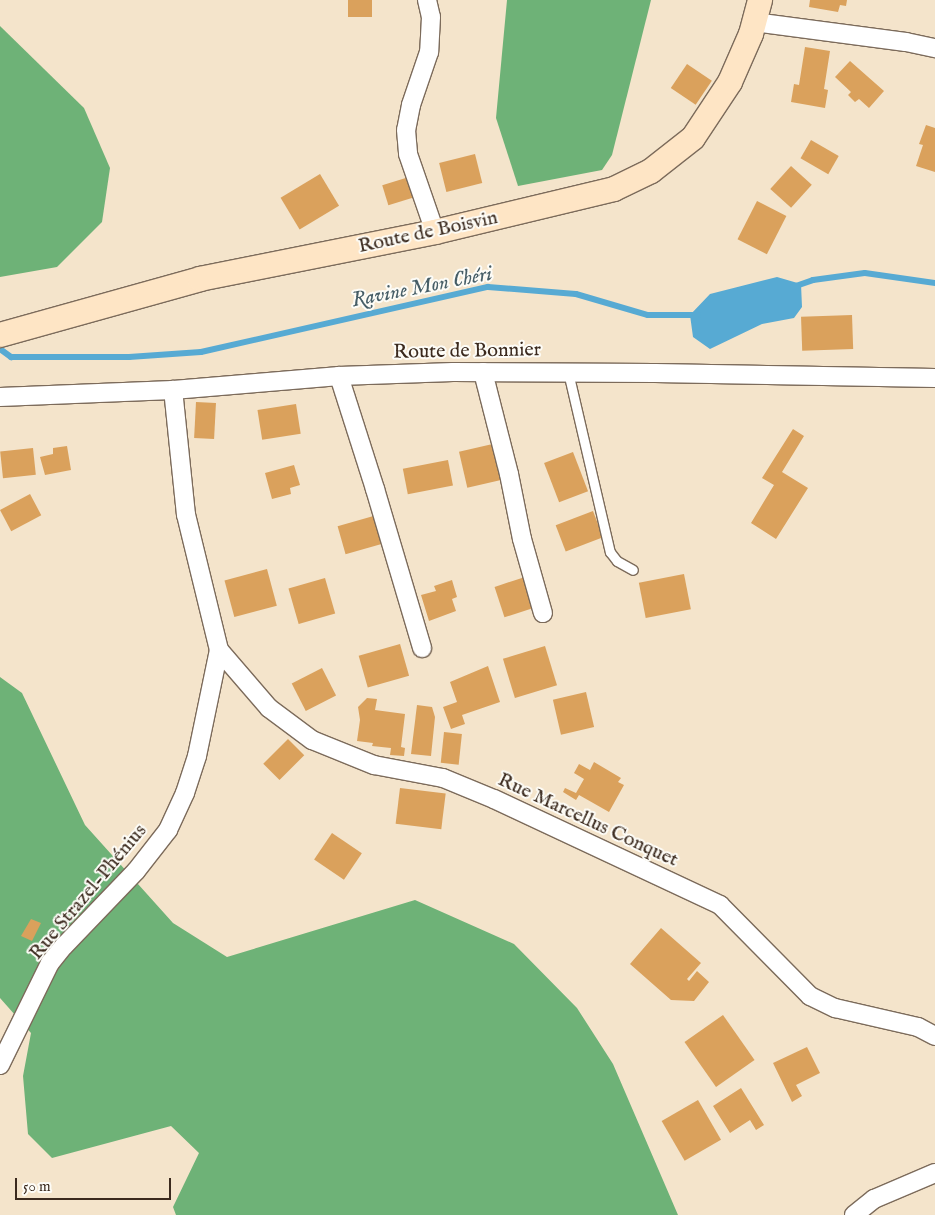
<!DOCTYPE html>
<meta charset="utf-8">
<style>
body{margin:0}
#map{position:relative;width:935px;height:1215px;overflow:hidden;background:#f4e4cb;font-family:"IM FELL English",serif}
div>[style]{position:absolute}
[style*='--x']{left:calc(var(--x)*1px);top:calc(var(--y)*1px);width:calc(var(--w)*1px);rotate:calc(var(--a)*1deg)}
.forest>*{inset:0;background:#6eb277}
.water>*{inset:0;background:#57aad3}
.stream>*{height:6px;margin:-3px;padding:0 3px;transform-origin:3px;border-radius:3px;background:#57aad3}
.building>*{inset:0;background:#daa15c;transform-origin:0 0}
.roads{filter:drop-shadow(1px 0 #7c6b5b) drop-shadow(-1px 0 #7c6b5b) drop-shadow(0 1px #7c6b5b) drop-shadow(0 -1px #7c6b5b)}
.service>*{height:9px;margin:-4.5px;padding:0 4.5px;transform-origin:4.5px;border-radius:4.5px;background:#fff}
.minor>*{height:18px;margin:-9px;padding:0 9px;transform-origin:9px;border-radius:9px;background:#fff}
.secondary>*{height:24px;margin:-12px;padding:0 12px;transform-origin:12px;border-radius:12px;background:#fee5c5}
span{translate:-50% -50%;white-space:nowrap;text-align:center;line-height:1.15;-webkit-text-stroke:4px #fdfcf7;paint-order:stroke}
.street-label{font-size:20px;color:#3b2a1e}
.water-label{font-size:21px;color:#465d66;font-style:italic}
.scale{position:absolute;left:15px;top:1178px;width:156px;height:22px;box-sizing:border-box;border:2px solid #3b2a1e;border-top:0;padding-left:6px;font-size:15px;line-height:18px;white-space:nowrap;color:#3b2a1e;-webkit-text-stroke:4px #fdfcf7;paint-order:stroke}
</style>
<div id="map">
<div class="forest">
<div style="clip-path:polygon(507px 0,651px 0,612px 155px,602px 170px,518px 186px,496px 118px)"></div>
<div style="clip-path:polygon(0 26px,84px 108px,110px 168px,102px 222px,57px 267px,0 277px)"></div>
<div style="clip-path:polygon(0 677px,22px 693px,85px 825px,173px 923px,227px 957px,415px 900px,514px 944px,577px 1008px,613px 1064px,678px 1215px,176px 1215px,173px 1207px,199px 1153px,171px 1126px,52px 1158px,28px 1134px,23px 1076px,31px 1033px,0 998px)"></div>
</div>
<div class="water">
<div style="clip-path:polygon(777px 277px,801px 284px,802px 307px,794px 318px,762px 324px,710px 349px,693px 337px,690px 315px,710px 294px)"></div>
</div>
<div class="stream">
<div style="--x:793;--y:287;--w:21;--a:-19"></div>
<div style="--x:813;--y:280;--w:52;--a:-7.7"></div>
<div style="--x:865;--y:273;--w:71;--a:8.1"></div>
<div style="--x:0;--y:349;--w:14;--a:36"></div>
<div style="--x:11;--y:357;--w:118;--a:0"></div>
<div style="--x:129;--y:357;--w:72;--a:-4"></div>
<div style="--x:201;--y:352;--w:294;--a:-12.8"></div>
<div style="--x:488;--y:287;--w:88;--a:4.5"></div>
<div style="--x:576;--y:294;--w:75;--a:16.3"></div>
<div style="--x:648;--y:315;--w:50;--a:0"></div>
</div>
<div class="building">
<div style="left:348px;top:0;width:24px;height:17px"></div>
<div style="clip-path:polygon(810px 0,847px 0,846px 6px,840px 5px,838px 12px,809px 7px)"></div>
<div style="clip-path:polygon(805px 47px,830px 51px,824px 89px,828px 90px,825px 108px,791px 102px,794px 84px,799px 85px)"></div>
<div style="clip-path:polygon(850px 61px,884px 91px,869px 108px,859px 99px,855px 102px,848px 95px,851px 92px,835px 77px)"></div>
<div style="left:687px;top:64px;width:30px;height:29px;rotate:34deg"></div>
<div style="clip-path:polygon(926px 125px,935px 128px,935px 172px,916px 166px,923px 145px,919px 144px)"></div>
<div style="left:811px;top:140px;width:32px;height:21px;rotate:30deg"></div>
<div style="left:475px;top:154px;width:30px;height:37px;rotate:76deg"></div>
<div style="left:791px;top:166px;width:28px;height:31px;rotate:42deg"></div>
<div style="left:320px;top:174px;width:37px;height:46px;rotate:59deg"></div>
<div style="left:409px;top:177px;width:21px;height:28px;rotate:73deg"></div>
<div style="left:757px;top:201px;width:33px;height:43px;rotate:27deg"></div>
<div style="left:852px;top:315px;width:34px;height:51px;rotate:88deg"></div>
<div style="left:196px;top:402px;width:20px;height:36px;rotate:3deg"></div>
<div style="left:296px;top:404px;width:30px;height:39px;rotate:81deg"></div>
<div style="clip-path:polygon(793px 429px,804px 436px,782px 472px,808px 488px,776px 539px,751px 523px,774px 485px,762px 478px)"></div>
<div style="left:497px;top:443px;width:37px;height:39px;rotate:77deg"></div>
<div style="clip-path:polygon(67px 446px,71px 470px,45px 475px,40px 457px,53px 454px,53px 448px)"></div>
<div style="left:33px;top:448px;width:27px;height:33px;rotate:84deg"></div>
<div style="left:573px;top:452px;width:42px;height:31px;rotate:69deg"></div>
<div style="left:448px;top:460px;width:26px;height:46px;rotate:79deg"></div>
<div style="clip-path:polygon(294px 465px,300px 485px,290px 488px,291px 494px,272px 499px,265px 473px)"></div>
<div style="left:30px;top:494px;width:24px;height:34px;rotate:62deg"></div>
<div style="left:593px;top:511px;width:28px;height:40px;rotate:69deg"></div>
<div style="left:377px;top:515px;width:29px;height:41px;rotate:74deg"></div>
<div style="left:267px;top:569px;width:38px;height:44px;rotate:75deg"></div>
<div style="left:684px;top:574px;width:36px;height:46px;rotate:79deg"></div>
<div style="left:525px;top:577px;width:32px;height:32px;rotate:72deg"></div>
<div style="left:325px;top:578px;width:37px;height:38px;rotate:74deg"></div>
<div style="clip-path:polygon(452px 580px,457px 597px,452px 599px,456px 611px,429px 621px,421px 595px,436px 591px,434px 586px)"></div>
<div style="left:400px;top:644px;width:33px;height:43px;rotate:74deg"></div>
<div style="left:545px;top:646px;width:41px;height:44px;rotate:73deg"></div>
<div style="clip-path:polygon(488px 666px,500px 702px,462px 715px,465px 724px,451px 729px,443px 707px,457px 702px,450px 682px)"></div>
<div style="left:322px;top:668px;width:31px;height:34px;rotate:63deg"></div>
<div style="left:586px;top:692px;width:36px;height:34px;rotate:77deg"></div>
<div style="clip-path:polygon(367px 698px,377px 699px,375px 710px,405px 714px,401px 747px,405px 748px,404px 756px,390px 755px,391px 748px,372px 746px,373px 743px,357px 741px,360px 720px,358px 707px)"></div>
<div style="clip-path:polygon(417px 705px,432px 707px,435px 717px,431px 756px,411px 754px)"></div>
<div style="left:444px;top:732px;width:18px;height:31px;rotate:6deg"></div>
<div style="left:288px;top:739px;width:23px;height:35px;rotate:45deg"></div>
<div style="clip-path:polygon(594px 762px,621px 778px,618px 782px,624px 785px,609px 812px,579px 795px,576px 800px,563px 792px,565px 788px,576px 793px,584px 779px,574px 773px,579px 764px,590px 770px)"></div>
<div style="left:400px;top:788px;width:46px;height:36px;rotate:7deg"></div>
<div style="left:332px;top:833px;width:36px;height:32px;rotate:34deg"></div>
<div style="clip-path:polygon(31px 919px,41px 923px,32px 941px,21px 936px)"></div>
<div style="clip-path:polygon(661px 928px,701px 963px,687px 979px,689px 981px,697px 971px,709px 982px,694px 1001px,671px 1000px,630px 964px)"></div>
<div style="left:723px;top:1015px;width:55px;height:47px;rotate:55deg"></div>
<div style="clip-path:polygon(807px 1047px,820px 1073px,796px 1085px,802px 1096px,792px 1102px,773px 1063px)"></div>
<div style="clip-path:polygon(741px 1088px,764px 1125px,756px 1130px,750px 1120px,730px 1133px,713px 1106px)"></div>
<div style="left:698px;top:1100px;width:46px;height:42px;rotate:60deg"></div>
</div>
<div class="roads">
<div class="service">
<div style="--x:568;--y:372;--w:185;--a:76.9"></div>
<div style="--x:610;--y:552;--w:11;--a:52"></div>
<div style="--x:617;--y:561;--w:18;--a:29"></div>
</div>
<div class="minor">
<div style="--x:427;--y:0;--w:17;--a:77"></div>
<div style="--x:431;--y:17;--w:35;--a:93"></div>
<div style="--x:429;--y:52;--w:56;--a:108.8"></div>
<div style="--x:411;--y:105;--w:25;--a:101"></div>
<div style="--x:406;--y:130;--w:24;--a:85"></div>
<div style="--x:408;--y:154;--w:83;--a:70.9"></div>
<div style="--x:754;--y:22;--w:153;--a:7.5"></div>
<div style="--x:906;--y:42;--w:30;--a:12"></div>
<div style="--x:483;--y:372;--w:105;--a:75.7"></div>
<div style="--x:509;--y:474;--w:66;--a:78.7"></div>
<div style="--x:522;--y:539;--w:77;--a:74.2"></div>
<div style="--x:339;--y:376;--w:119;--a:72.3"></div>
<div style="--x:375;--y:489;--w:166;--a:73.5"></div>
<div style="--x:0;--y:397;--w:173;--a:-2.3"></div>
<div style="--x:173;--y:390;--w:167;--a:-4.8"></div>
<div style="--x:339;--y:376;--w:114;--a:-2"></div>
<div style="--x:453;--y:372;--w:202;--a:0.3"></div>
<div style="--x:655;--y:373;--w:280;--a:1"></div>
<div style="--x:219;--y:650;--w:77;--a:49.2"></div>
<div style="--x:269;--y:708;--w:54;--a:36.7"></div>
<div style="--x:312;--y:740;--w:67;--a:22"></div>
<div style="--x:374;--y:765;--w:70;--a:10.7"></div>
<div style="--x:443;--y:778;--w:55;--a:22.4"></div>
<div style="--x:494;--y:799;--w:250;--a:25.1"></div>
<div style="--x:720;--y:905;--w:128;--a:45.3"></div>
<div style="--x:810;--y:996;--w:28;--a:26"></div>
<div style="--x:835;--y:1008;--w:85;--a:12.9"></div>
<div style="--x:918;--y:1027;--w:19;--a:28"></div>
<div style="--x:0;--y:1065;--w:114;--a:-63.9"></div>
<div style="--x:50;--y:963;--w:22;--a:-51"></div>
<div style="--x:64;--y:946;--w:104;--a:-46.2"></div>
<div style="--x:136;--y:871;--w:52;--a:-52"></div>
<div style="--x:168;--y:830;--w:41;--a:-65.3"></div>
<div style="--x:185;--y:793;--w:39;--a:-72"></div>
<div style="--x:197;--y:756;--w:108;--a:-78.3"></div>
<div style="--x:219;--y:650;--w:139;--a:-103.7"></div>
<div style="--x:186;--y:515;--w:126;--a:-95.9"></div>
<div style="--x:854;--y:1215;--w:26;--a:-39"></div>
<div style="--x:874;--y:1199;--w:66;--a:-23.1"></div>
</div>
<div class="secondary">
<div style="--x:0;--y:335;--w:208;--a:-15.6"></div>
<div style="--x:200;--y:279;--w:240;--a:-11.3"></div>
<div style="--x:435;--y:232;--w:184;--a:-13.5"></div>
<div style="--x:614;--y:189;--w:41;--a:-25.9"></div>
<div style="--x:651;--y:171;--w:53;--a:-38.2"></div>
<div style="--x:693;--y:138;--w:67;--a:-56.5"></div>
<div style="--x:730;--y:82;--w:52;--a:-66.4"></div>
<div style="--x:751;--y:34;--w:35;--a:-75"></div>
</div>
</div>
<div class="street-label">
<span style="left:428px;top:232px;rotate:-12deg">Route de Boisvin</span>
<span style="left:467px;top:351px;rotate:-1deg">Route de Bonnier</span>
<span style="left:588px;top:820px;rotate:25deg">Rue Marcellus Conquet</span>
<span style="left:88px;top:892px;rotate:-50deg">Rue Strazel-Phénius</span>
</div>
<div class="water-label">
<span style="left:422px;top:288px;rotate:-11deg">Ravine Mon Chéri</span>
</div>
<div class="scale">50 m</div>
</div>
